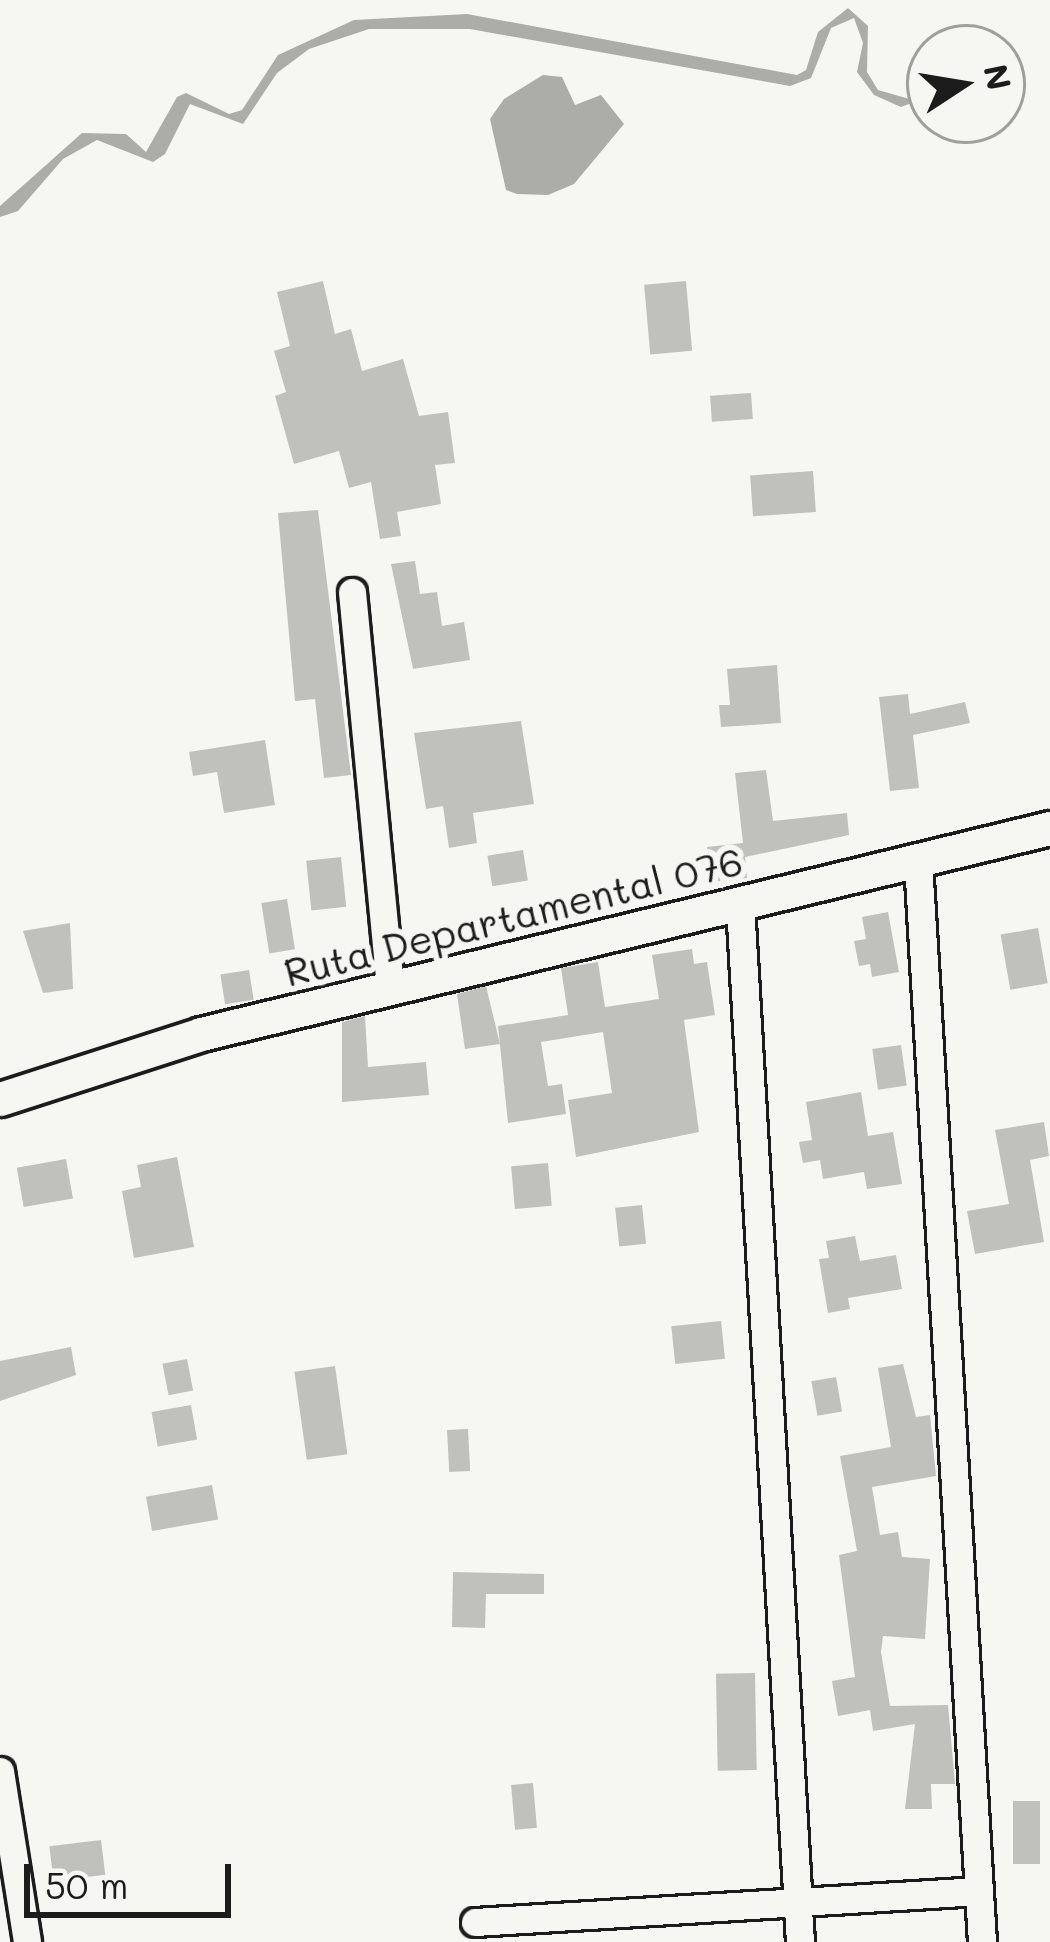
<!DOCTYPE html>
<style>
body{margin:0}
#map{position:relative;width:1050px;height:1942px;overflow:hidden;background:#f6f6f2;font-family:Mali,sans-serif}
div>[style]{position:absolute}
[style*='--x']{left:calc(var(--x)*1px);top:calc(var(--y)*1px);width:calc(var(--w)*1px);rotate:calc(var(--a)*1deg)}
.water>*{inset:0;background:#acaca9}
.building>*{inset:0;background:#c0c0bd;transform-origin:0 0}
.roads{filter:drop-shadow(3px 0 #1c1c1c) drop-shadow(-3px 0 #1c1c1c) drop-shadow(0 3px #1c1c1c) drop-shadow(0 -3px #1c1c1c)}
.minor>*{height:27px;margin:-13.5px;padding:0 13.5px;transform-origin:13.5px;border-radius:13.5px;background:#f6f6f2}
.major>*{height:33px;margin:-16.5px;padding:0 16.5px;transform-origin:16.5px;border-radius:16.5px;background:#f6f6f2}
span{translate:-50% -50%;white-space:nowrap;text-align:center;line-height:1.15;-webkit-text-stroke:12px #f6f6f2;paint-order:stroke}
.street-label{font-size:39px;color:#1c1c1c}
.north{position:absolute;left:906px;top:24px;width:120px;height:120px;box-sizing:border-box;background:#f6f6f2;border:3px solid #9f9f9c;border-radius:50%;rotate:78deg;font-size:33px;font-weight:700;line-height:48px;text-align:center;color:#1c1c1c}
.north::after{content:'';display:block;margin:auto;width:42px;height:54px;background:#1c1c1c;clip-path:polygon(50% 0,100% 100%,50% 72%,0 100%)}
.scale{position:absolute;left:24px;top:1864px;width:207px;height:54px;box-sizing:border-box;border:6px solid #1c1c1c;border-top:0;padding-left:15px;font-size:36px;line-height:42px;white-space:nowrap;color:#1c1c1c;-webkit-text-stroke:9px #f6f6f2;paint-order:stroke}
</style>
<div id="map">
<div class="water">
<div style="clip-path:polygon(848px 8px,868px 26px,867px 72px,878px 90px,913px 100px,930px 82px,930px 96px,901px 107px,874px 95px,857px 72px,863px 43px,854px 18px,831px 28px,811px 78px,790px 86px,470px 29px,369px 29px,309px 49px,277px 73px,243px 124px,190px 104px,165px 154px,153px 162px,97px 140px,63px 159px,18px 211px,0 217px,0 206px,82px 133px,126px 134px,146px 152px,177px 97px,186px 93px,229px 114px,242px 110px,278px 55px,354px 20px,467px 14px,797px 75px,806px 70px,818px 32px)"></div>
<div style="clip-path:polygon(543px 75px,562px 77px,575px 105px,601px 95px,624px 124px,574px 184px,548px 195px,517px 194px,506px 190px,490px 119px,504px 99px)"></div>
</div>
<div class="building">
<div style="clip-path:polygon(323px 281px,335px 334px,351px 329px,362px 371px,403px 359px,419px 416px,448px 412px,455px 463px,435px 465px,441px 504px,397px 512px,401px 536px,380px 539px,371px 482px,349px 488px,339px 451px,294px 464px,275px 396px,286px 392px,274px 351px,290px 346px,277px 292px)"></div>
<div style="left:686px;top:281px;width:70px;height:42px;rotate:85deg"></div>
<div style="left:751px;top:393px;width:26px;height:41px;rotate:86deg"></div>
<div style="left:813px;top:471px;width:41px;height:63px;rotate:86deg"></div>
<div style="clip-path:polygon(318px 510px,351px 775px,324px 778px,315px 699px,295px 701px,278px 513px)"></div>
<div style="clip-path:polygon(415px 561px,420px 594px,437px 592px,442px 626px,464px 622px,470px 660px,413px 669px,391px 564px)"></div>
<div style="clip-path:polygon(777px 665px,781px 723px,721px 727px,719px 705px,730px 705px,727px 669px)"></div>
<div style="clip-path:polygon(908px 694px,910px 714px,965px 702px,970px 723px,913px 735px,919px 788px,890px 791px,879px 697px)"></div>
<div style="clip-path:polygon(521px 721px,534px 804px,473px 813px,477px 843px,449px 848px,443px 806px,426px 809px,414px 733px)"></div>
<div style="clip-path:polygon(265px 740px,275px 805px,224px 813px,217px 772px,193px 776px,189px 752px)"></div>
<div style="clip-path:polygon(766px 770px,773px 821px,847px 813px,849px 835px,745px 857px,744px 847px,747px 878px,711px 882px,707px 847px,743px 843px,735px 773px)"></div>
<div style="left:523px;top:850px;width:31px;height:36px;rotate:81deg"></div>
<div style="left:341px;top:857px;width:50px;height:35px;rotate:84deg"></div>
<div style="left:287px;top:899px;width:51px;height:26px;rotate:81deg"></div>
<div style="clip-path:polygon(888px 912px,899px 972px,872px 977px,870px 964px,859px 966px,854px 941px,866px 939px,862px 917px)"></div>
<div style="clip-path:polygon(70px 923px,73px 989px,43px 993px,23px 931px)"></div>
<div style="left:1038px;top:928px;width:56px;height:38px;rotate:80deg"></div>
<div style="clip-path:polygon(692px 949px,694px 964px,707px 962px,715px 1015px,684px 1020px,699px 1132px,576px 1157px,568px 1100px,612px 1093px,603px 1032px,541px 1042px,548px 1086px,562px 1084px,566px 1114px,508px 1123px,498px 1026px,568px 1015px,561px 968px,598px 962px,605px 1007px,659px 999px,652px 955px)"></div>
<div style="left:249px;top:970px;width:30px;height:29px;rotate:81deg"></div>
<div style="clip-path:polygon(486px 986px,500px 1044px,465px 1049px,457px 994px)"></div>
<div style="clip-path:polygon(365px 1016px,368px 1067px,426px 1062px,429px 1095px,342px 1102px,342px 1022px)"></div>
<div style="left:901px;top:1045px;width:41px;height:29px;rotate:82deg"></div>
<div style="clip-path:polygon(861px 1092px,868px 1136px,893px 1132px,902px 1184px,867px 1189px,864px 1172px,823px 1179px,820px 1160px,803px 1163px,799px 1142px,812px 1140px,806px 1102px)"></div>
<div style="clip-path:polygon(1044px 1122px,1049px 1156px,1030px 1160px,1044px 1242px,975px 1254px,967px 1211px,1009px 1204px,995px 1130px)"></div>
<div style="clip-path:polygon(177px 1157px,194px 1247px,134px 1258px,122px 1191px,141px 1187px,137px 1165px)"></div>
<div style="left:66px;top:1159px;width:40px;height:50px;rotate:80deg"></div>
<div style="left:548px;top:1163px;width:43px;height:37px;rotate:85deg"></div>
<div style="left:642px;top:1205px;width:39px;height:27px;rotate:84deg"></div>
<div style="clip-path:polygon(855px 1236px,860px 1261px,896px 1255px,902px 1289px,848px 1298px,850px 1309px,828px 1313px,819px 1259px,829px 1258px,826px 1241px)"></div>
<div style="left:721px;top:1321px;width:38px;height:50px;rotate:84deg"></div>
<div style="clip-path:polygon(71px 1347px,76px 1375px,0 1401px,0 1361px)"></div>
<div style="left:187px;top:1359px;width:32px;height:25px;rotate:79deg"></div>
<div style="clip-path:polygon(903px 1364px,916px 1417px,930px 1415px,936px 1476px,872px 1487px,880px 1535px,898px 1532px,902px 1557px,930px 1559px,925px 1639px,883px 1636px,881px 1652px,890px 1706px,948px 1705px,955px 1784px,931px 1784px,932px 1809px,905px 1809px,915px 1724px,873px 1731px,870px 1710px,838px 1716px,832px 1681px,855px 1677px,839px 1555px,857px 1551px,840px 1456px,891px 1447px,878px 1368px)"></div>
<div style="left:335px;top:1366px;width:89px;height:41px;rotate:82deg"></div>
<div style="left:836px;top:1377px;width:35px;height:25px;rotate:80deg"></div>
<div style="left:191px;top:1405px;width:35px;height:40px;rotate:80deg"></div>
<div style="left:468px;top:1429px;width:42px;height:21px;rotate:87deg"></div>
<div style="left:212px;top:1485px;width:35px;height:67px;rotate:80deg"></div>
<div style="clip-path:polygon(453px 1572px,544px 1574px,544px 1594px,486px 1594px,485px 1628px,452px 1627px)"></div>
<div style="left:755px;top:1673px;width:97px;height:39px;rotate:89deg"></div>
<div style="left:533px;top:1783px;width:45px;height:22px;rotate:85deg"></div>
<div style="left:1013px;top:1801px;width:27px;height:63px"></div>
<div style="left:101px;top:1840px;width:35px;height:52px;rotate:83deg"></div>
</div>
<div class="roads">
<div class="minor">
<div style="--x:352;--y:592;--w:400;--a:84.5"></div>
<div style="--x:918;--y:862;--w:1082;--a:86.61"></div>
<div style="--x:740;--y:905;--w:1039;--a:86.69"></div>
<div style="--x:0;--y:1771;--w:173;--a:81"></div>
<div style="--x:475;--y:1922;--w:505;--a:-3.52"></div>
</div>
<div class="major">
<div style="--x:0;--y:1099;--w:211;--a:-17.9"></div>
<div style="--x:201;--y:1034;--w:874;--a:-13.64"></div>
</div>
</div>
<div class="street-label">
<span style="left:513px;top:916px;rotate:-14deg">Ruta Departamental 076</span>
</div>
<div class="north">N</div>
<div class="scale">50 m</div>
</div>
